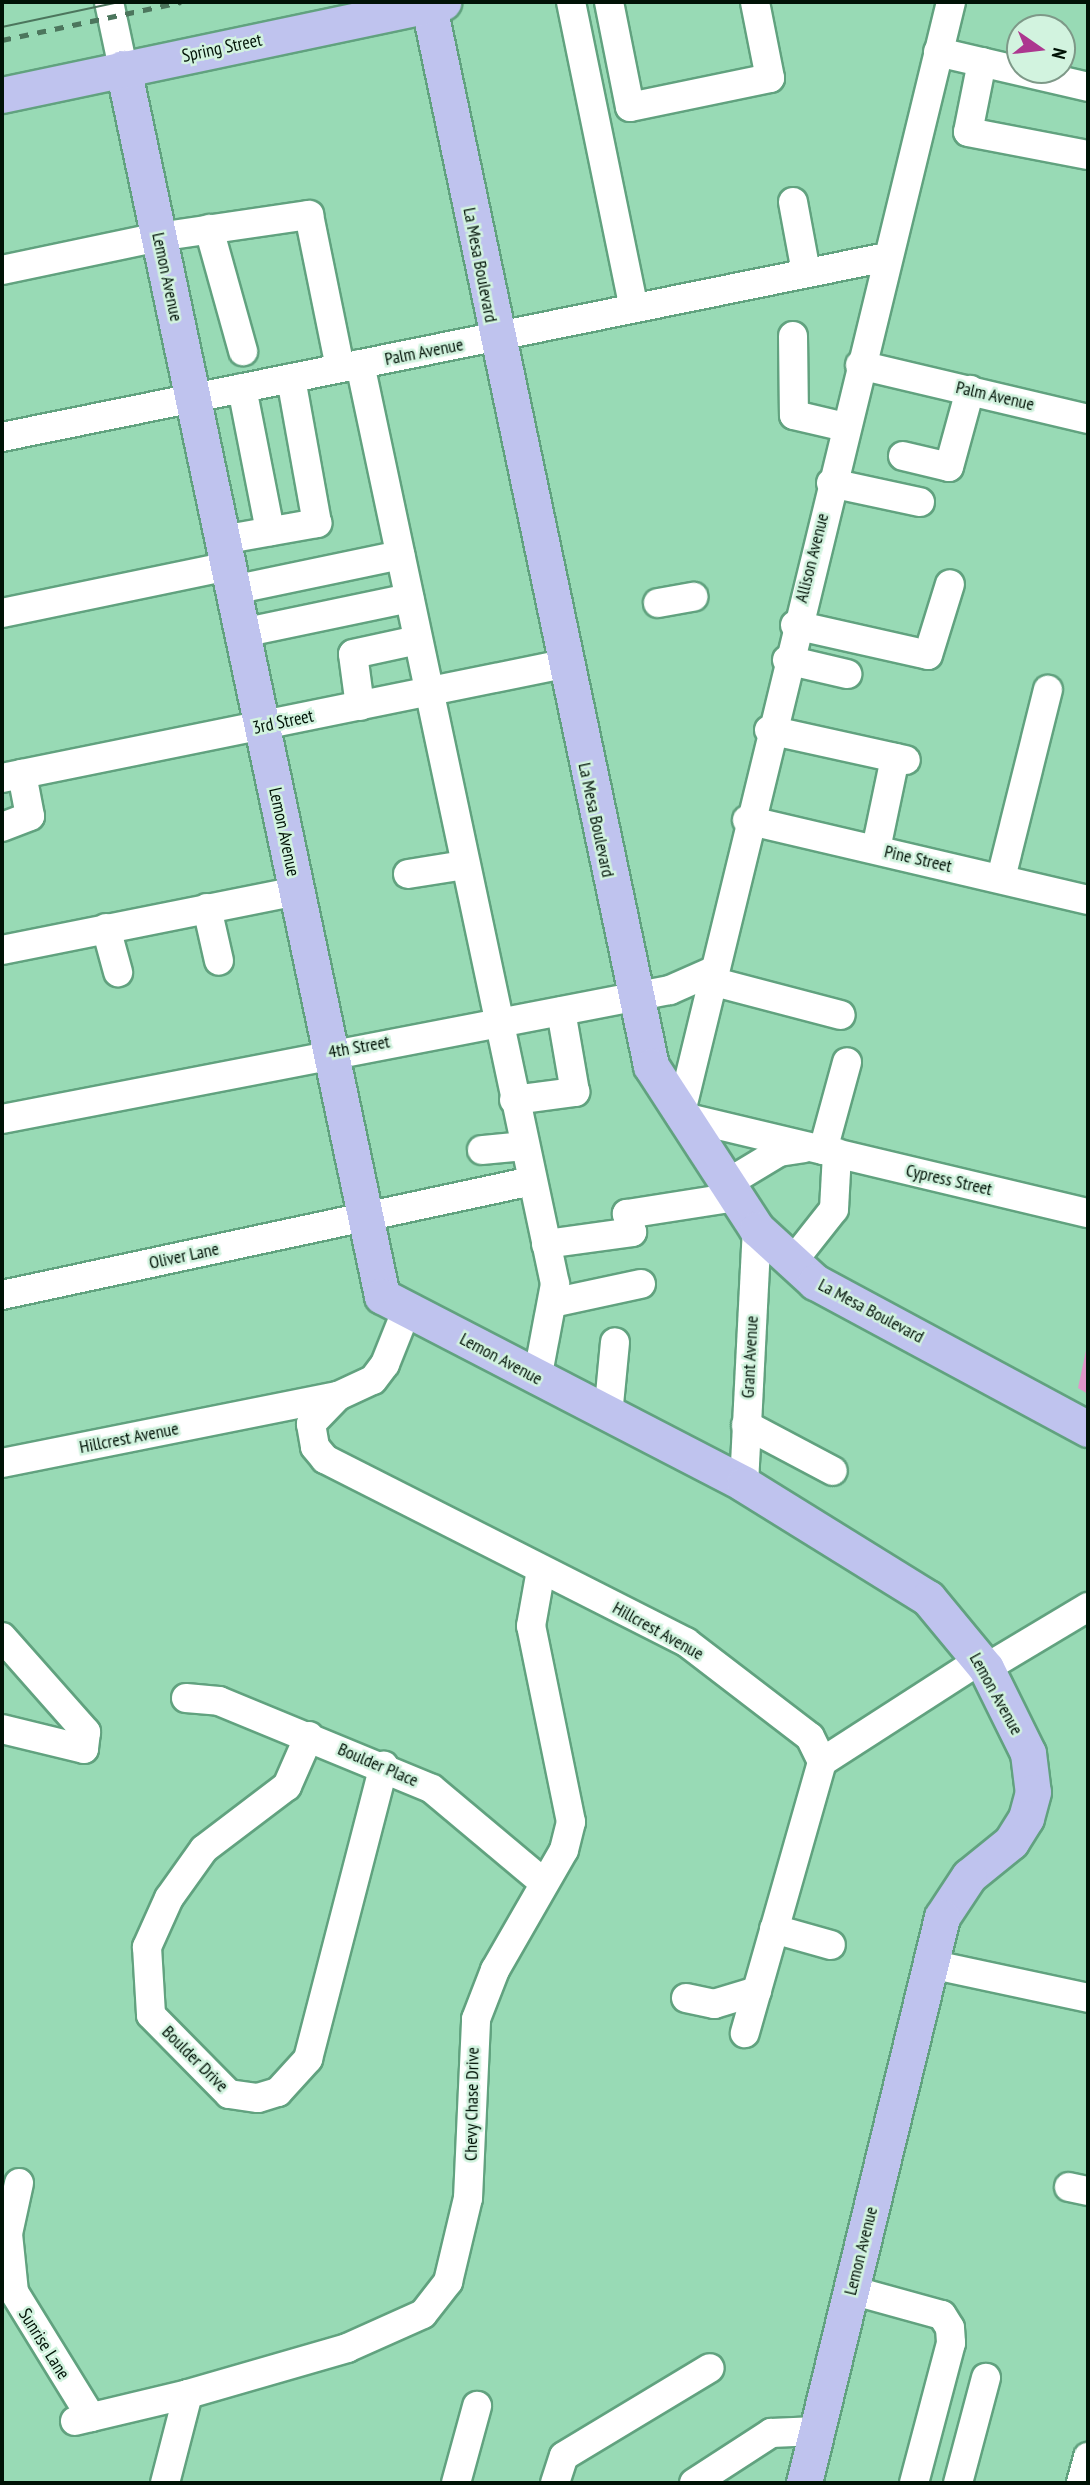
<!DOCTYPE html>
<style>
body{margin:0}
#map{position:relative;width:1090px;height:2485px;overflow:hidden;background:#98dab5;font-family:"PT Sans Narrow",sans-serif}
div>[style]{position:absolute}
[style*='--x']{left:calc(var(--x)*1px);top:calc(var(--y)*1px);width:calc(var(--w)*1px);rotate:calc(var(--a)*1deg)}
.green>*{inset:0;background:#e195c9}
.roads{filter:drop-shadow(2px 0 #61a27f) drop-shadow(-2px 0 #61a27f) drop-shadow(0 2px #61a27f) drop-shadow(0 -2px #61a27f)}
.minor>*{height:28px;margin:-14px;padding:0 14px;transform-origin:14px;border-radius:14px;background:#fff}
.major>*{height:35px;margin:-17.5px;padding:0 17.5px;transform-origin:17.5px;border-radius:17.5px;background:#bfc3ee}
.tram>*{height:2px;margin:-1px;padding:0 1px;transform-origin:1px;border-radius:1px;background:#4c765d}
.rail>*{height:5px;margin-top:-2.5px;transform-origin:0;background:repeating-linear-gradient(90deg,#4c765d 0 9px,transparent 0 18px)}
span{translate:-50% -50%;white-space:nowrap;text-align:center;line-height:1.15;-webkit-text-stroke:5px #d2f3df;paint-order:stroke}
.street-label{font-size:18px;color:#001206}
.frame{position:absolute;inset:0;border:4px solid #001206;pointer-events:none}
.north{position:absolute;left:1006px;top:14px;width:70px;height:70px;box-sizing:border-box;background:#d2f3df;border:2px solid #7e9988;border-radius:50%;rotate:104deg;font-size:19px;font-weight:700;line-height:28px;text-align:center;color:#001206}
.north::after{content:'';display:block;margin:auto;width:24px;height:32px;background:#ac378f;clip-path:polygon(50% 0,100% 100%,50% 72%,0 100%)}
</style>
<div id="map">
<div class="green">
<div style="clip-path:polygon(1088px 1341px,1088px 1394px,1078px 1388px)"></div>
</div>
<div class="roads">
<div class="minor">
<div style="--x:109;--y:2;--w:67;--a:78"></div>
<div style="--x:571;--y:2;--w:308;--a:78.4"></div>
<div style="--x:609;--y:2;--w:107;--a:78.7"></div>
<div style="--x:630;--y:107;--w:143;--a:-11.7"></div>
<div style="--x:770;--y:78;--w:77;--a:-101.2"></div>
<div style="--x:951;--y:2;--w:1146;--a:103.67"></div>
<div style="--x:680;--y:1116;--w:419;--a:13.4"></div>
<div style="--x:938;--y:52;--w:154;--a:13.1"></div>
<div style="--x:982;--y:62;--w:71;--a:101.3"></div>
<div style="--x:968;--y:132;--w:122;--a:10.9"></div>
<div style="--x:793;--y:202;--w:71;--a:79.5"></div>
<div style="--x:209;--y:229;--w:127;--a:74.4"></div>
<div style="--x:2;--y:270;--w:159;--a:-11.9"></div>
<div style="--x:158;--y:237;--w:153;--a:-8.3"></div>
<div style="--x:309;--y:215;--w:156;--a:78.5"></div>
<div style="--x:793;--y:336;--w:79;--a:89.3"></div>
<div style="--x:794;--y:415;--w:52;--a:13.2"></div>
<div style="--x:360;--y:364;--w:940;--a:78.03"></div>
<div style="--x:555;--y:1284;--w:97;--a:100.7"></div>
<div style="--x:860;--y:365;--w:234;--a:13.3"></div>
<div style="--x:242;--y:388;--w:146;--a:78.9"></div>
<div style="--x:2;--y:437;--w:903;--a:-11.5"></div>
<div style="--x:903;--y:456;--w:47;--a:13.4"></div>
<div style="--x:949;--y:467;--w:80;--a:-74.7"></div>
<div style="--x:831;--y:483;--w:91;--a:12.1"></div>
<div style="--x:222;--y:540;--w:97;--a:-10.1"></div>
<div style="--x:317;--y:523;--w:147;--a:-100.2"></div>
<div style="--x:233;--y:590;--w:171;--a:-11.8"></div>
<div style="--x:658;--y:603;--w:36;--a:-10"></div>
<div style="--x:2;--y:613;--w:231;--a:-11.7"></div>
<div style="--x:795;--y:625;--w:136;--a:12.7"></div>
<div style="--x:928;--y:655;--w:74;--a:-72.8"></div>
<div style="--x:242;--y:633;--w:171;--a:-11.8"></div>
<div style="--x:787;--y:660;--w:62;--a:13.1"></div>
<div style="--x:360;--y:706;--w:52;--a:-97.7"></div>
<div style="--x:353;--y:654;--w:66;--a:-12.2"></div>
<div style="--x:769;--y:730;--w:140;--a:12.4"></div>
<div style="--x:2;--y:778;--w:573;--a:-11.47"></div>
<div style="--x:747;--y:820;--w:350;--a:13.2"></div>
<div style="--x:2;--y:827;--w:30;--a:-21"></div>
<div style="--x:30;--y:816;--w:43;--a:-100.8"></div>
<div style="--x:876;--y:849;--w:93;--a:-78.2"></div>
<div style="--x:408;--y:874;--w:58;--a:-9"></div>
<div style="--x:1001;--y:878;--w:194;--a:-76"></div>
<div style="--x:207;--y:908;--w:54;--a:77.2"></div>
<div style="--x:106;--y:928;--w:46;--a:74.7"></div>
<div style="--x:2;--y:950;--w:301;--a:-11.3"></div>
<div style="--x:711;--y:981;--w:134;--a:14.7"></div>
<div style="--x:514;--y:1100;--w:62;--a:-7.5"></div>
<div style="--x:575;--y:1092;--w:82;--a:-99.8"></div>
<div style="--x:2;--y:1119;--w:680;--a:-10.93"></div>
<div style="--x:670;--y:990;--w:47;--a:-23.8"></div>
<div style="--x:482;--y:1150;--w:42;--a:-5.4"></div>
<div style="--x:823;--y:1150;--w:91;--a:-74.7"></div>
<div style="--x:726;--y:1184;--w:62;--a:-31.1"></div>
<div style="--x:779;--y:1152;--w:25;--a:-9"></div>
<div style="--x:546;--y:1244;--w:87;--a:-7.9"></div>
<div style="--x:632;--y:1232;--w:19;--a:-106"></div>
<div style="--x:627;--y:1214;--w:109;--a:-8.9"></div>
<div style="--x:793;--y:1261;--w:66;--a:-51.7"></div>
<div style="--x:834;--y:1209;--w:56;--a:-86.9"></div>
<div style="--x:2;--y:1295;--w:542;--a:-12.14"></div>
<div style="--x:552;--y:1303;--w:91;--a:-12.1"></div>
<div style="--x:338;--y:1396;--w:39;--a:134"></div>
<div style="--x:311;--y:1424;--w:23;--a:80"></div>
<div style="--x:315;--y:1447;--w:16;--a:50"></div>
<div style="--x:325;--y:1459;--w:405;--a:26.9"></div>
<div style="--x:686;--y:1642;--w:156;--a:37.5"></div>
<div style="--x:810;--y:1737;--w:28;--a:64"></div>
<div style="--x:822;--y:1762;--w:282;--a:105.9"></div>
<div style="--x:608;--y:1415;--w:73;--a:-84.5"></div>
<div style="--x:746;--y:1425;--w:98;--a:27.9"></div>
<div style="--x:2;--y:1463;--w:343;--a:-11.3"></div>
<div style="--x:338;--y:1396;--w:38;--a:-25"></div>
<div style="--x:373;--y:1380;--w:20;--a:-53"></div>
<div style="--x:385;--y:1364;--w:59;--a:-68.2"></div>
<div style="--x:744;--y:1484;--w:255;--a:-87.1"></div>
<div style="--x:2;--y:1637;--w:127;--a:48.5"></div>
<div style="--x:86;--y:1732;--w:17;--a:97"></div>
<div style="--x:84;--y:1749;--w:84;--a:-166.3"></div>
<div style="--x:986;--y:1668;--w:119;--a:-30.9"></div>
<div style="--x:186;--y:1698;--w:33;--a:5"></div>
<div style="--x:219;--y:1701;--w:230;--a:22.4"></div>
<div style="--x:432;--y:1789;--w:146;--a:40"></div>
<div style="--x:309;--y:1736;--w:55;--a:113.7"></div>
<div style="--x:287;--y:1786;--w:104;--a:142.8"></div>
<div style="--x:204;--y:1849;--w:60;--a:125.5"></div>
<div style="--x:169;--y:1898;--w:54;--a:114.2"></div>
<div style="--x:147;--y:1947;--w:68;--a:86.6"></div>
<div style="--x:151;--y:2015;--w:111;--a:45.4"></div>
<div style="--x:229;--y:2094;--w:29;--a:8"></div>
<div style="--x:258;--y:2098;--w:21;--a:-17"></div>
<div style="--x:278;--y:2092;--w:45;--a:-47.7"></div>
<div style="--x:308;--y:2059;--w:303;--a:-75.5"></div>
<div style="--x:822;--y:1762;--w:188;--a:-32.8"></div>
<div style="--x:774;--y:1929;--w:59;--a:15.7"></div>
<div style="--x:930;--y:1964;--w:162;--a:12.1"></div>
<div style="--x:686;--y:1998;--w:29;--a:12"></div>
<div style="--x:714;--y:2004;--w:45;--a:-16.8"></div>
<div style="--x:19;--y:2183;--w:52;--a:102.2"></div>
<div style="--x:8;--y:2234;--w:58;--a:84.1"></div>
<div style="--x:14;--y:2292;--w:147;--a:58.4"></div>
<div style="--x:1069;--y:2187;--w:19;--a:12"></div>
<div style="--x:851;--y:2290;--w:94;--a:15.4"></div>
<div style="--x:942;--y:2315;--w:15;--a:58"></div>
<div style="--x:950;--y:2328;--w:15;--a:86"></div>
<div style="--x:951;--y:2343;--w:145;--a:104.8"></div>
<div style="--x:75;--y:2421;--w:116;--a:-13.4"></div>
<div style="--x:165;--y:2483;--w:92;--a:-75.5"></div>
<div style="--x:188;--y:2394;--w:166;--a:-16.1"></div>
<div style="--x:347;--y:2348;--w:83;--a:-24.1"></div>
<div style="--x:423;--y:2314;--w:41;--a:-52"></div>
<div style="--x:448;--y:2282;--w:86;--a:-76.6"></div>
<div style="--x:468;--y:2198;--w:179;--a:-87.4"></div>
<div style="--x:476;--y:2019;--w:53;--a:-68.8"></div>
<div style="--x:495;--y:1970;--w:138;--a:-60.1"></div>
<div style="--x:564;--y:1850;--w:29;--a:-76"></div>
<div style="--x:571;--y:1822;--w:200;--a:-101.5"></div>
<div style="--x:531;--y:1626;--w:57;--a:-79.9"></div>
<div style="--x:456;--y:2483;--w:80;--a:-74.7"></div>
<div style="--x:555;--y:2483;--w:28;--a:-72"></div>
<div style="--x:564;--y:2456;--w:170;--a:-31.1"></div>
<div style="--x:694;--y:2483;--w:92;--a:-33"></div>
<div style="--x:771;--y:2433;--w:46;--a:-2.5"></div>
<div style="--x:958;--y:2483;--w:109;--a:-75.1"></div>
<div style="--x:1081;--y:2483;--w:27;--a:-75"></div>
</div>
<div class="major">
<div style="--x:428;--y:2;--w:1087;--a:78.16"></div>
<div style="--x:651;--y:1066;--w:194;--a:57"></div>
<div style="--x:757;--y:1229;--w:79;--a:42.4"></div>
<div style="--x:815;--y:1282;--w:310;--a:28.3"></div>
<div style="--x:123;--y:68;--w:1255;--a:78.09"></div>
<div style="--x:382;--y:1296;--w:408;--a:27.4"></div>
<div style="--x:744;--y:1484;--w:216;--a:31.8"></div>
<div style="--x:928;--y:1598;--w:91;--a:50.4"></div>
<div style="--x:986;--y:1668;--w:95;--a:63.7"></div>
<div style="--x:1028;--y:1753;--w:39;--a:83"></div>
<div style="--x:1033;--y:1792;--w:27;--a:105"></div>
<div style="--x:1026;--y:1818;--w:28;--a:122"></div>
<div style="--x:1011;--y:1842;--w:54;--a:141"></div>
<div style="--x:969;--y:1876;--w:49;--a:123.4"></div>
<div style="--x:942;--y:1917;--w:583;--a:103.7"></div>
<div style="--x:2;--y:95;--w:451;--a:-11.9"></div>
</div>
</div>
<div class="tram">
<div style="--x:2;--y:27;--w:121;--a:-12"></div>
</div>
<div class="rail">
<div style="--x:2;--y:40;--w:183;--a:-12"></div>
</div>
<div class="street-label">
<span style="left:222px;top:48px;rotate:-12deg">Spring Street</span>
<span style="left:480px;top:265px;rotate:79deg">La Mesa Boulevard</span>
<span style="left:167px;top:277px;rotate:78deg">Lemon Avenue</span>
<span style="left:424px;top:352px;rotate:-11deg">Palm Avenue</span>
<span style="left:995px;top:396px;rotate:13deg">Palm Avenue</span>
<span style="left:812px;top:558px;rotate:-76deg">Allison Avenue</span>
<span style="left:283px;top:722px;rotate:-12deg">3rd Street</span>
<span style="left:596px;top:820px;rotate:78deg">La Mesa Boulevard</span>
<span style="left:284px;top:832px;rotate:78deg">Lemon Avenue</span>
<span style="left:918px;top:859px;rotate:13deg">Pine Street</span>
<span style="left:359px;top:1047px;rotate:-10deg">4th Street</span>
<span style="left:949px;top:1180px;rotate:13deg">Cypress Street</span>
<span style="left:184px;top:1256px;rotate:-12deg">Oliver Lane</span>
<span style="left:871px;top:1311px;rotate:28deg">La Mesa Boulevard</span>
<span style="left:750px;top:1357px;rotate:-87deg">Grant Avenue</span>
<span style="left:501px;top:1359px;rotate:28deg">Lemon Avenue</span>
<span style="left:129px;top:1438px;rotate:-11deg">Hillcrest Avenue</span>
<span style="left:658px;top:1631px;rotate:29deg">Hillcrest Avenue</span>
<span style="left:996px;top:1694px;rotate:61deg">Lemon Avenue</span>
<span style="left:378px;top:1765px;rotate:23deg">Boulder Place</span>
<span style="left:195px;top:2059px;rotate:45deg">Boulder Drive</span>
<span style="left:472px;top:2104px;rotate:-89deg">Chevy Chase Drive</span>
<span style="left:861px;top:2251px;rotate:-76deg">Lemon Avenue</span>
<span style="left:44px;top:2344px;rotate:58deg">Sunrise Lane</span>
</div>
<div class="frame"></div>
<div class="north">N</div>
</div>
